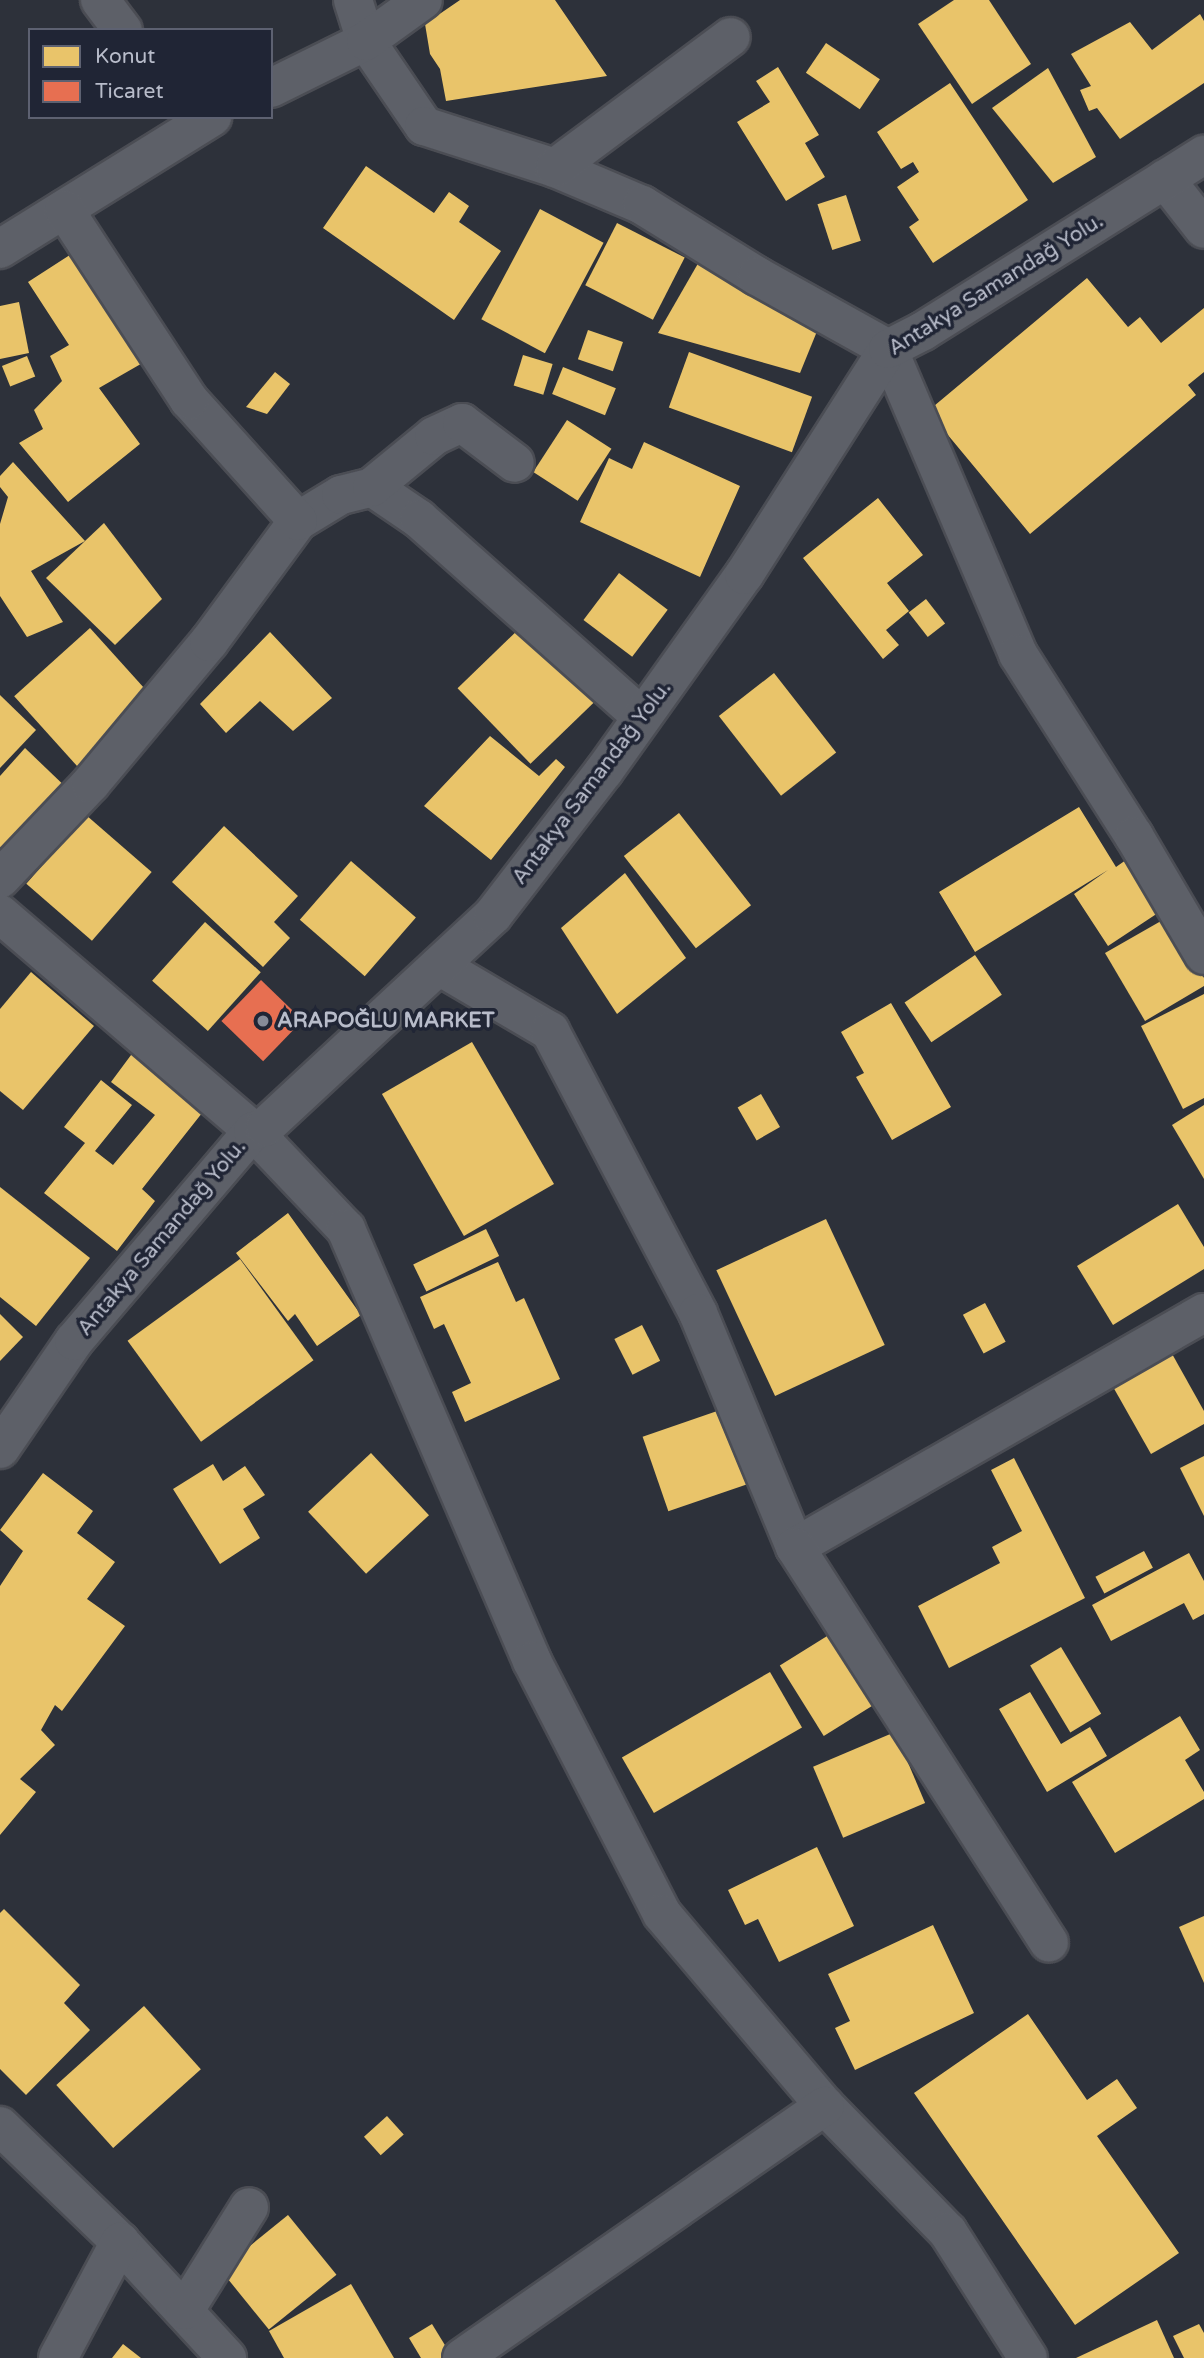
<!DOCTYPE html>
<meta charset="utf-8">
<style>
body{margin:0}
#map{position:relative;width:1204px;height:2358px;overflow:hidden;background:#2d313a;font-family:"Varela Round",sans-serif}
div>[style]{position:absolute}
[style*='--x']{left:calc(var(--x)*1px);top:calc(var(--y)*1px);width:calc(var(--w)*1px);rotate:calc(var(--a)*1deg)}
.homes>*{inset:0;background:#e9c46a;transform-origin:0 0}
.shops>*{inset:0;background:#e76f51;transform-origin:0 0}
.roads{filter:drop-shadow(2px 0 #4b4d54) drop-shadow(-2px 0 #4b4d54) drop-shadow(0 2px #4b4d54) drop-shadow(0 -2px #4b4d54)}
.minor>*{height:38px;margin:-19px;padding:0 19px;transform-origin:19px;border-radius:19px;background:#5d6068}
.dots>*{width:19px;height:19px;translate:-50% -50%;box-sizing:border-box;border:4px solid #202535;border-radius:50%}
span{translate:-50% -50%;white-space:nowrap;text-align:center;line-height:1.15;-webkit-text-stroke:7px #202535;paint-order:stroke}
.street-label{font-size:21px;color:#b8bcca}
.poi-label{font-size:21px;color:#b8bcca;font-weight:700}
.left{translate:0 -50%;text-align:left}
.legend{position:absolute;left:28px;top:28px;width:245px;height:91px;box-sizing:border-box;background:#202535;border:2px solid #5d6171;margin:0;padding:9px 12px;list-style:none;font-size:21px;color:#b8bcca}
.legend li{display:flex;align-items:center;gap:14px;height:35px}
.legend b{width:35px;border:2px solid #5d6171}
</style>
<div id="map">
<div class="homes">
<div style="clip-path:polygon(460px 0,555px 0,607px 76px,446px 101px,440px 69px,430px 54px,425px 24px)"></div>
<div style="clip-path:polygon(954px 0,989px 0,1031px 64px,972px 104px,918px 24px)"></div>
<div style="clip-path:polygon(1200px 14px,1204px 21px,1204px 83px,1120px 139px,1097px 108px,1089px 111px,1080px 90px,1091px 86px,1071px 54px,1130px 22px,1152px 50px)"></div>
<div style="left:826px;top:43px;width:65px;height:36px;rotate:34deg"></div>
<div style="clip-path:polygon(778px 67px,819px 135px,805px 143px,825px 177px,786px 201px,737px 122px,770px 102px,756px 81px)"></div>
<div style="clip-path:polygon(1048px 68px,1096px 157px,1053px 183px,992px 108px)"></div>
<div style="clip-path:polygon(950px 83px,1028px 200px,933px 263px,909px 227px,919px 220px,897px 187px,919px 172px,913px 162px,901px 169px,877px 132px)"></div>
<div style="clip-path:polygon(366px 166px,434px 213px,449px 192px,469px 206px,459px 222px,501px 251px,454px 320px,323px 228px)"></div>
<div style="left:846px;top:195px;width:48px;height:30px;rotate:72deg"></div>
<div style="left:540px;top:209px;width:72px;height:125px;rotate:28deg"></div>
<div style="left:617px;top:223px;width:76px;height:70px;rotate:27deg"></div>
<div style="clip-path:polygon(76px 251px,146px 361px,99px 388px,140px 444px,68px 502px,19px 443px,43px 429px,34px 410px,62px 381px,50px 356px,69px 345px,28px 282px)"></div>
<div style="clip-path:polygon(700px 260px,822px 319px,800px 373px,658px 333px)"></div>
<div style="clip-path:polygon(1087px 278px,1128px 327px,1140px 317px,1161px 343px,1204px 308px,1204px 372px,1188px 385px,1196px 395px,1030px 534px,928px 411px)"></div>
<div style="clip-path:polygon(19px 302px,29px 353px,0 359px,0 306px)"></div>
<div style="left:588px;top:330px;width:37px;height:31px;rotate:19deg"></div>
<div style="left:689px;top:352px;width:131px;height:59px;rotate:20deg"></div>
<div style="left:523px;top:355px;width:31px;height:32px;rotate:17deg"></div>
<div style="left:27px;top:356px;width:22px;height:27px;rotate:68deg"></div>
<div style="left:563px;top:367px;width:57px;height:29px;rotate:22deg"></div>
<div style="clip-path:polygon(275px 372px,290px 384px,267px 414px,246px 407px)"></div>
<div style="left:567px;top:420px;width:53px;height:62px;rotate:33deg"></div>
<div style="clip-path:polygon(644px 442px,740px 486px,700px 577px,580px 522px,609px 458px,632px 469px)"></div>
<div style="clip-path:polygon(13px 462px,85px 541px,31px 571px,63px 622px,27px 637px,0 596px,0 524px,8px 497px,0 487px,0 476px)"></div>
<div style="clip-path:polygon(878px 498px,923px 555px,887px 583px,909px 611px,886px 630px,899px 645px,883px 659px,803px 558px)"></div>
<div style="clip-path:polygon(104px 523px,162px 599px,115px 645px,46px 578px)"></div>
<div style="left:619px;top:573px;width:61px;height:59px;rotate:37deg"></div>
<div style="left:926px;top:599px;width:31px;height:22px;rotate:52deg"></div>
<div style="left:523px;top:625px;width:105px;height:91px;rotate:46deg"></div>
<div style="left:90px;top:628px;width:98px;height:102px;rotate:48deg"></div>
<div style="clip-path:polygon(270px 632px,332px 698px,293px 731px,260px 701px,226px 733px,200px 704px)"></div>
<div style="left:774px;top:673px;width:101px;height:70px;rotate:52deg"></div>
<div style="clip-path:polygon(0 695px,36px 730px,0 768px)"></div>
<div style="clip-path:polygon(490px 736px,539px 776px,556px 759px,565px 767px,491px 860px,424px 806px)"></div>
<div style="clip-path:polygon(25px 748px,72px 793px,13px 857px,0 847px,0 776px)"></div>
<div style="clip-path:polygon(1079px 807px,1116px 867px,1133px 855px,1167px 907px,1108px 946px,1074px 894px,1108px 870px,975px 952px,939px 892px)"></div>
<div style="left:679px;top:813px;width:117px;height:70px;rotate:52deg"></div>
<div style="left:86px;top:815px;width:87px;height:91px;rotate:41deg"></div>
<div style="clip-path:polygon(224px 826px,298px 896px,274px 922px,290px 938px,263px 967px,172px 882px)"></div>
<div style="left:351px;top:861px;width:86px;height:78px;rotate:41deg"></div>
<div style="clip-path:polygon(625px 873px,686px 958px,617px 1014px,561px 928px)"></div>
<div style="clip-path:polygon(1168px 917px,1204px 978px,1204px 986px,1145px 1021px,1105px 953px)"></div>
<div style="left:205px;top:922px;width:75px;height:79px;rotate:42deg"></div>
<div style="left:975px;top:955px;width:48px;height:85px;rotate:56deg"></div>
<div style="clip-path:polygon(31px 972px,94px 1026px,23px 1110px,0 1091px,0 1009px)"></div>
<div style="clip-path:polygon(1204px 994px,1204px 1098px,1183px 1109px,1141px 1026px)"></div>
<div style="clip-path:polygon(891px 1003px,951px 1107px,892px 1140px,856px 1077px,864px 1073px,841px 1032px)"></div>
<div style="left:472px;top:1042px;width:164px;height:104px;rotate:60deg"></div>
<div style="clip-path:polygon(134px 1051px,206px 1108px,142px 1189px,155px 1201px,117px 1251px,44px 1193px,85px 1143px,64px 1127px,101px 1080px,132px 1105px,95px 1151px,113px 1165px,155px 1115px,111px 1082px)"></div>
<div style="left:761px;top:1094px;width:38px;height:27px;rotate:60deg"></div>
<div style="clip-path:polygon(1204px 1105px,1204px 1179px,1172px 1125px)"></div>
<div style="clip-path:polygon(0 1187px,90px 1258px,36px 1326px,0 1297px)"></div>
<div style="clip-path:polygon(1178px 1204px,1204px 1247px,1204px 1269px,1113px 1325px,1077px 1266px)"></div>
<div style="clip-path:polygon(288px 1213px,361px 1315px,317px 1346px,295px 1314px,288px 1321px,236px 1253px)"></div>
<div style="left:826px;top:1219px;width:139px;height:121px;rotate:65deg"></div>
<div style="left:486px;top:1229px;width:30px;height:81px;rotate:64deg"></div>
<div style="left:240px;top:1259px;width:125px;height:139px;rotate:54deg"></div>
<div style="clip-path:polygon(498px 1262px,516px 1302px,524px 1298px,560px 1379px,465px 1422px,452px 1392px,471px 1383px,444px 1324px,434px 1329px,420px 1297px)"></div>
<div style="left:985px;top:1303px;width:44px;height:25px;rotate:62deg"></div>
<div style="clip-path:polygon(0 1314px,23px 1337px,0 1361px)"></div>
<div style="left:642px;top:1325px;width:40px;height:31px;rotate:63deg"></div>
<div style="clip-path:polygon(1171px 1352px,1204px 1411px,1204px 1424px,1151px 1454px,1112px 1385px)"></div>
<div style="left:723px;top:1409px;width:79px;height:85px;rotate:71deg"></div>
<div style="left:371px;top:1453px;width:85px;height:86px;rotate:47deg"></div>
<div style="clip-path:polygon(1204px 1456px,1204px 1516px,1180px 1468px)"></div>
<div style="clip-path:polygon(1014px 1458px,1085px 1598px,949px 1668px,918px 1606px,1000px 1563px,992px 1547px,1022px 1531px,991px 1470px)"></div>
<div style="clip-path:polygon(213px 1464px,223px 1481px,245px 1466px,265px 1495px,243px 1509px,260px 1538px,220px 1564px,173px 1489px)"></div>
<div style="clip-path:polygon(43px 1473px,93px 1511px,77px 1533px,115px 1562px,87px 1599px,125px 1626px,62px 1711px,55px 1705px,41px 1730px,55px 1745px,20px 1779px,36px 1792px,0 1835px,0 1586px,23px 1551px,0 1530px)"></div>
<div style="left:1144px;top:1551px;width:19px;height:55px;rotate:62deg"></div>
<div style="clip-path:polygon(1189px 1553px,1204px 1581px,1204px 1614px,1193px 1620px,1184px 1603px,1111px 1641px,1092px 1605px)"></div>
<div style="left:840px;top:1628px;width:83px;height:71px;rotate:58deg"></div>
<div style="left:1061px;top:1647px;width:78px;height:36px;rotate:59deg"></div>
<div style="left:770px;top:1672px;width:64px;height:171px;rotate:60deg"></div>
<div style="clip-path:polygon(1030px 1692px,1061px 1744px,1090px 1727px,1107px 1756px,1047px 1792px,999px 1709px)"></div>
<div style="clip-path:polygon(1180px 1716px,1200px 1750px,1185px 1760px,1204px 1792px,1204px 1799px,1115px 1853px,1072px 1782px)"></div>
<div style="left:895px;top:1732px;width:77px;height:89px;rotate:67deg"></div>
<div style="clip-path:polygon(817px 1847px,854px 1926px,779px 1962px,758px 1919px,745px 1925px,728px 1890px)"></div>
<div style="clip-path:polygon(4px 1909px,80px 1985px,64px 2003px,90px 2030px,26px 2095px,0 2069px,0 1913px)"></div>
<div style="clip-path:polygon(1204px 1916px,1204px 1983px,1179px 1927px)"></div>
<div style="clip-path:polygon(933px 1925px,974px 2013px,855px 2070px,835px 2028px,850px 2021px,828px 1974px)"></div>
<div style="left:144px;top:2006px;width:85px;height:118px;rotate:48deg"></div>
<div style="clip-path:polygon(1028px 2014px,1087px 2100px,1117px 2079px,1137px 2108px,1097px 2136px,1179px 2253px,1075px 2325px,914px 2093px)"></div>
<div style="left:387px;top:2116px;width:25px;height:31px;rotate:48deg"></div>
<div style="left:288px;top:2215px;width:77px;height:87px;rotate:51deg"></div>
<div style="clip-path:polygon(351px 2284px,394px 2358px,284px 2358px,269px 2331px)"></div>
<div style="clip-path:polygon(1157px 2320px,1174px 2358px,1076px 2358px)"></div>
<div style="clip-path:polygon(432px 2324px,451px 2355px,445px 2358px,421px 2358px,409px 2338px)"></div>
<div style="clip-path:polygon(1199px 2324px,1204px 2333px,1204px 2358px,1184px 2358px,1173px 2336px)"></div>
<div style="clip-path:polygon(123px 2344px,141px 2358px,112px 2358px)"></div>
</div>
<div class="shops">
<div style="left:261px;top:980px;width:58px;height:57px;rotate:44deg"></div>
</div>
<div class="roads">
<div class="minor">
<div style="--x:100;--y:0;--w:38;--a:53"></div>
<div style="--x:353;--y:0;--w:43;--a:72.4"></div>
<div style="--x:366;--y:41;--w:103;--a:55.7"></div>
<div style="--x:424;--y:126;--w:138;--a:17.8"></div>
<div style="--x:555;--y:168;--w:95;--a:23"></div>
<div style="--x:642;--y:205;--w:135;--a:31.7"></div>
<div style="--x:757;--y:276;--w:150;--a:29.1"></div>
<div style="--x:888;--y:349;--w:332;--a:66.9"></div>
<div style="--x:1018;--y:654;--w:216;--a:57.5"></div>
<div style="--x:1134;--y:836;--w:138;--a:59.5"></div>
<div style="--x:271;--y:88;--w:106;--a:-26.3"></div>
<div style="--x:366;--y:41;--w:70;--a:-35.7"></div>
<div style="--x:555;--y:168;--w:219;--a:-36.7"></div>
<div style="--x:1165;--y:179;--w:63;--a:52"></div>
<div style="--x:0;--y:249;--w:250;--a:-31.9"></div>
<div style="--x:372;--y:487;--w:57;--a:34.2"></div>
<div style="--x:419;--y:519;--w:298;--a:41.6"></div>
<div style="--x:298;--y:521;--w:50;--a:-31.2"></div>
<div style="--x:341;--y:495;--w:32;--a:-14"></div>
<div style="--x:372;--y:487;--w:80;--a:-39.4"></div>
<div style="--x:434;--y:436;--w:31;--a:-25"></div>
<div style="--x:462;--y:423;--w:66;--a:37"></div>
<div style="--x:0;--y:879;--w:132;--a:-46.5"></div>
<div style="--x:91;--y:783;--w:184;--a:-50.1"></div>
<div style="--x:209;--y:642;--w:150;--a:-53.7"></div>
<div style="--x:298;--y:521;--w:163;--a:-132"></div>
<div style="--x:189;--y:400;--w:228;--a:-123.2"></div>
<div style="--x:0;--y:914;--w:333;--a:40.6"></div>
<div style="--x:253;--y:1131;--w:135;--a:46.5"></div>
<div style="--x:346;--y:1229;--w:470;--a:66.7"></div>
<div style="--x:532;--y:1661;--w:284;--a:62.8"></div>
<div style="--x:662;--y:1914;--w:252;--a:49.7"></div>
<div style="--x:825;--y:2106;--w:176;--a:45.7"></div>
<div style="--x:948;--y:2232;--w:149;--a:57.6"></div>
<div style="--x:439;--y:966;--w:129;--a:30.4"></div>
<div style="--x:550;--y:1031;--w:318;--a:62.3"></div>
<div style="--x:698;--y:1313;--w:253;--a:67.5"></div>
<div style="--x:795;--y:1547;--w:471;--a:-29.8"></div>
<div style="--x:0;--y:1449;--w:131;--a:-55.6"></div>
<div style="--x:74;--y:1341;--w:276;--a:-49.6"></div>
<div style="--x:253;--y:1131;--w:13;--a:-18"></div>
<div style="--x:265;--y:1127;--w:311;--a:-42.9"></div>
<div style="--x:493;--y:915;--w:182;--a:-52.4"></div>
<div style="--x:604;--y:771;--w:241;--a:-54.5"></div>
<div style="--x:744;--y:575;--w:268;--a:-57.5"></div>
<div style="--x:888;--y:349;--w:39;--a:-27"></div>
<div style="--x:923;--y:331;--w:332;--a:-32.1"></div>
<div style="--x:795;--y:1547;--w:470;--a:57.3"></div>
<div style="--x:0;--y:2126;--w:167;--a:44"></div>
<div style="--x:120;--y:2242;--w:158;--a:47.3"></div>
<div style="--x:185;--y:2310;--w:121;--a:-58.1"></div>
<div style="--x:58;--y:2358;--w:132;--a:-61.9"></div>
<div style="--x:462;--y:2358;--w:442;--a:-34.8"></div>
</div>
</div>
<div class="dots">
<div style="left:263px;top:1021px;background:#878b98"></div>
</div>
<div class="street-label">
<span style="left:996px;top:285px;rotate:-32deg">Antakya Samandağ Yolu.</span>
<span style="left:592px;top:783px;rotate:-53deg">Antakya Samandağ Yolu.</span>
<span style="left:162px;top:1238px;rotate:-50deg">Antakya Samandağ Yolu.</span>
</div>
<div class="poi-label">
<span class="left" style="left:277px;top:1021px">ARAPOĞLU MARKET</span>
</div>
<ul class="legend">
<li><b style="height:19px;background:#e9c46a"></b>Konut</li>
<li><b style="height:19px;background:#e76f51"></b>Ticaret</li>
</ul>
</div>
